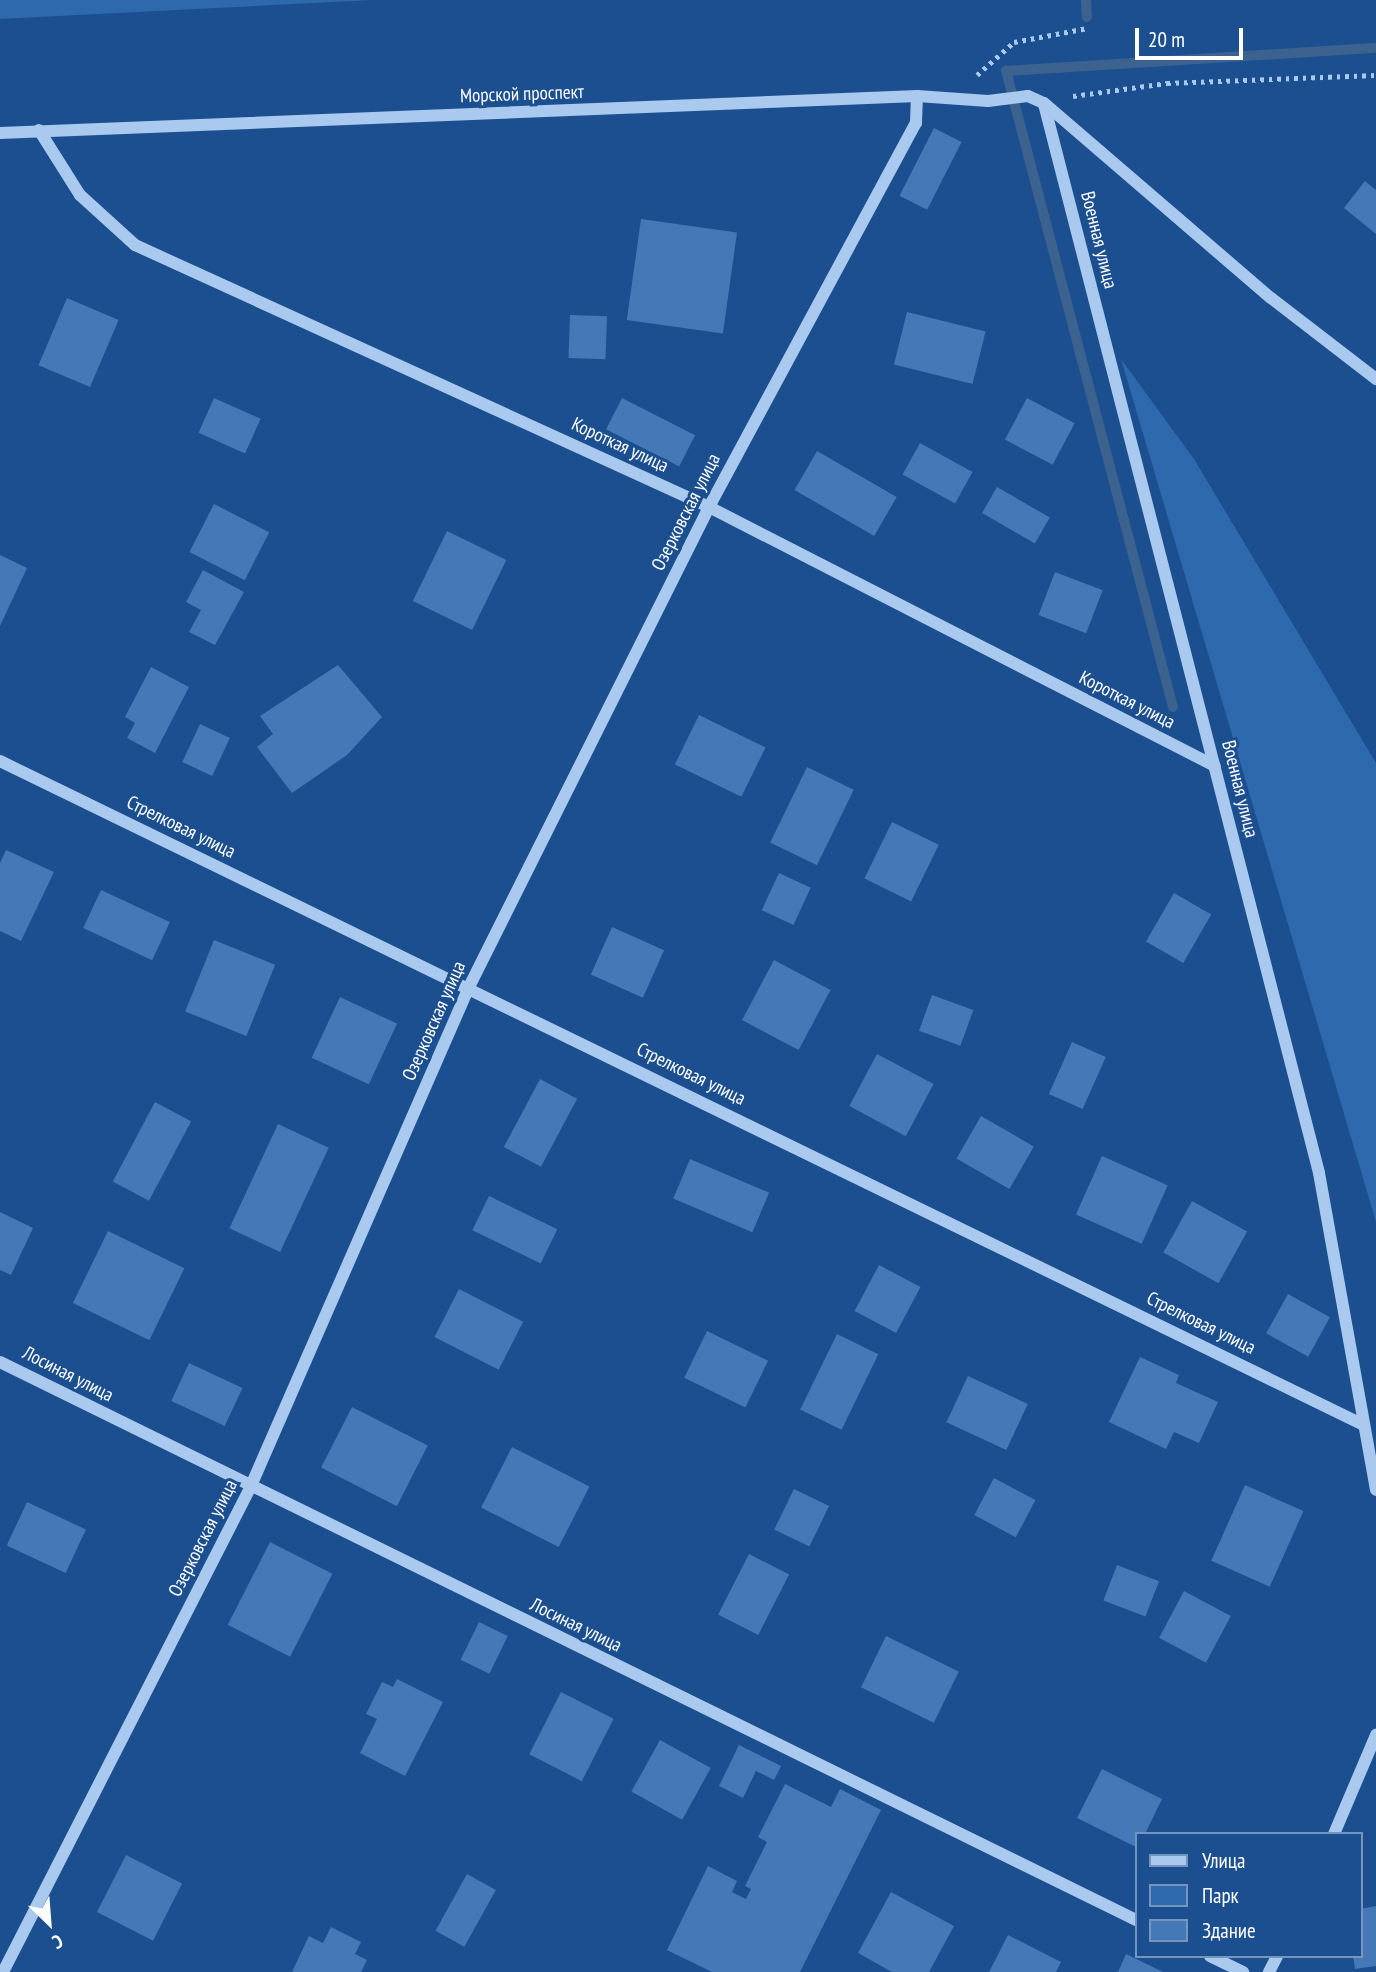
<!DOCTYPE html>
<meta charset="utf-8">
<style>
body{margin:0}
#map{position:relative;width:1376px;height:1972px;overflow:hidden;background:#1b4f8f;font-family:"PT Sans Narrow",sans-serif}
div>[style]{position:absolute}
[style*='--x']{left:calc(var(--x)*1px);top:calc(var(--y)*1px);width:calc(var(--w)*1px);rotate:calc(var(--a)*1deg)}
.green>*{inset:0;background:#2e69ad}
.stream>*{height:10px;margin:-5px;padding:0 5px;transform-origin:5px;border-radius:5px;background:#3c6290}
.building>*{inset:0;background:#4478b7;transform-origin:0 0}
.path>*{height:4.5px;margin-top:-2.25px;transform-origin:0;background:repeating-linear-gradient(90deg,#a9c9ee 0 3.5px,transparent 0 8.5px)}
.minor>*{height:12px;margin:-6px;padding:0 6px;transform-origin:6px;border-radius:6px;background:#a9c9ee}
span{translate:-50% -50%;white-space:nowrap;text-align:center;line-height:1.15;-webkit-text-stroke:6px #1b4f8f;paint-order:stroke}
.street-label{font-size:19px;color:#fff}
.legend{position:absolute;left:1135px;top:1832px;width:228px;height:126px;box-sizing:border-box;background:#1b4f8f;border:2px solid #7695bc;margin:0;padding:9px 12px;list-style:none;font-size:21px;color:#fff}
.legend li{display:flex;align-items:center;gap:14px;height:35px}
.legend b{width:35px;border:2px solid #7695bc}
.north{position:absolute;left:14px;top:1888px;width:70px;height:70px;-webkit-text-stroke:5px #1b4f8f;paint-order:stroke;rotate:155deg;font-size:19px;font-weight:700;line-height:28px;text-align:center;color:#fff}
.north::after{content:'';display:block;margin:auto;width:24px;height:32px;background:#fff;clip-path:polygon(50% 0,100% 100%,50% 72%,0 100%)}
.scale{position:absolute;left:1135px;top:28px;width:108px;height:32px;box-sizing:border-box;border:4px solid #fff;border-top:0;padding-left:9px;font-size:21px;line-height:24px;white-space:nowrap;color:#fff;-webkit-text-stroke:5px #1b4f8f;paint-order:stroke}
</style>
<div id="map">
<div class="green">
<div style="clip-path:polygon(0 0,373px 0,0 19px)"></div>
<div style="clip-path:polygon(1121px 359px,1194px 459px,1376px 763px,1376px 1222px)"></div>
</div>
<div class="stream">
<div style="--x:1086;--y:0;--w:17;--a:87"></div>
<div style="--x:1173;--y:707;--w:658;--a:-104.71"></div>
<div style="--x:1006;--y:71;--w:371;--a:-3.6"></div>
</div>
<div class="building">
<div style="left:934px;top:128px;width:31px;height:76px;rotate:27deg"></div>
<div style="clip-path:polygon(1365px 181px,1376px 190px,1376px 234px,1344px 208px)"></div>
<div style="left:641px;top:219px;width:97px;height:102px;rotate:8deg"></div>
<div style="left:67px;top:298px;width:56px;height:73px;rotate:23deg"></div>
<div style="left:907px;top:312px;width:81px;height:54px;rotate:14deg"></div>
<div style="left:570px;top:315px;width:37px;height:43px;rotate:2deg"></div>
<div style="left:214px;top:398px;width:51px;height:38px;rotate:24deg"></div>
<div style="left:622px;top:398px;width:82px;height:35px;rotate:27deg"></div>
<div style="left:1027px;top:398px;width:54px;height:47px;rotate:28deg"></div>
<div style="left:920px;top:443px;width:60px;height:36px;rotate:29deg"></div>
<div style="left:817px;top:451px;width:92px;height:45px;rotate:30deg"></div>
<div style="left:997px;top:487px;width:61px;height:30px;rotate:30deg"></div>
<div style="left:214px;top:504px;width:62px;height:54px;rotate:27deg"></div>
<div style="left:447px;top:531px;width:66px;height:78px;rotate:26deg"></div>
<div style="clip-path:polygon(0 555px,27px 568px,0 626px)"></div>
<div style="clip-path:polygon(203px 570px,244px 592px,215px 645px,189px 632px,201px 610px,186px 602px)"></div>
<div style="left:1055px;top:572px;width:51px;height:46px;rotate:21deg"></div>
<div style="clip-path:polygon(338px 665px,382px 717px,347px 755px,292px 793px,257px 747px,273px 734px,260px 716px)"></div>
<div style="clip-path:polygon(151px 667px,189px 687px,155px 753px,127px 738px,135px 723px,125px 717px)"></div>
<div style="left:699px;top:715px;width:74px;height:55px;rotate:26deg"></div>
<div style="left:200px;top:724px;width:33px;height:42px;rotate:25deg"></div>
<div style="left:807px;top:767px;width:52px;height:84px;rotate:26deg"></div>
<div style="left:892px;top:822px;width:52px;height:63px;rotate:26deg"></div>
<div style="clip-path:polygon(6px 850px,54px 872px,21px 941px,0 931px,0 863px)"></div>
<div style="left:779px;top:873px;width:35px;height:41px;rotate:25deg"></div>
<div style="left:101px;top:890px;width:76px;height:42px;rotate:25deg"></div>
<div style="left:1174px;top:893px;width:43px;height:56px;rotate:30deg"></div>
<div style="left:612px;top:927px;width:57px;height:52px;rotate:24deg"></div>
<div style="left:214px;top:940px;width:66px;height:77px;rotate:22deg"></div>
<div style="left:774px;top:960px;width:64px;height:68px;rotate:28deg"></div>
<div style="left:932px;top:995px;width:44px;height:38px;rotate:20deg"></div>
<div style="left:340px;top:997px;width:63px;height:67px;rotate:25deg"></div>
<div style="left:1072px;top:1042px;width:37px;height:57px;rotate:24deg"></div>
<div style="left:877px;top:1054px;width:64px;height:59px;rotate:28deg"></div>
<div style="left:540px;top:1079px;width:42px;height:77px;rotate:28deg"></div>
<div style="left:155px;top:1102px;width:41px;height:90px;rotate:28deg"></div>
<div style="left:981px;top:1116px;width:61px;height:49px;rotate:30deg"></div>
<div style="left:278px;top:1124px;width:56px;height:115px;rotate:25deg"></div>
<div style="left:1102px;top:1156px;width:72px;height:64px;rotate:24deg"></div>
<div style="left:690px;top:1159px;width:86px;height:43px;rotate:23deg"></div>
<div style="left:489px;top:1196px;width:76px;height:38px;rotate:26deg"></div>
<div style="left:1192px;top:1201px;width:63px;height:59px;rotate:29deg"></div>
<div style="clip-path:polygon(0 1212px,33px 1228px,11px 1275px,0 1270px)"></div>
<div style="left:108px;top:1231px;width:85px;height:80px;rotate:26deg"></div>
<div style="left:879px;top:1265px;width:47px;height:52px;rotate:28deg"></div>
<div style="left:459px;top:1289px;width:72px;height:54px;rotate:27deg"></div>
<div style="left:1288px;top:1294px;width:48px;height:45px;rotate:29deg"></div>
<div style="left:707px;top:1331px;width:68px;height:52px;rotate:26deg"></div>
<div style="left:837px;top:1334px;width:46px;height:84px;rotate:26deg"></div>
<div style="clip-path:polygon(1140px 1357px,1179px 1375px,1176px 1383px,1218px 1402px,1199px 1443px,1174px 1432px,1166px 1449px,1109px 1422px)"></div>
<div style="left:189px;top:1363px;width:59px;height:42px;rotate:25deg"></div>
<div style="left:968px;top:1376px;width:66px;height:51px;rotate:25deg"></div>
<div style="left:352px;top:1407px;width:85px;height:68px;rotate:27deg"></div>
<div style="left:512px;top:1447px;width:87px;height:68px;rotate:27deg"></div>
<div style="left:994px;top:1478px;width:47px;height:42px;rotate:28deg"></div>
<div style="left:1245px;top:1485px;width:64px;height:83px;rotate:24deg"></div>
<div style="left:794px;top:1489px;width:39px;height:45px;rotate:26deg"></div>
<div style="left:27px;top:1502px;width:65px;height:48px;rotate:25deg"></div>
<div style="left:270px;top:1542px;width:70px;height:93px;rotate:27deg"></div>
<div style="left:749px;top:1554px;width:45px;height:68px;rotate:27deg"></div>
<div style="left:1117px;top:1565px;width:45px;height:38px;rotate:21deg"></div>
<div style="left:1184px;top:1591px;width:53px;height:53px;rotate:28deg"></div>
<div style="left:479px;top:1622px;width:32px;height:42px;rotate:26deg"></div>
<div style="left:886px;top:1636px;width:81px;height:57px;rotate:26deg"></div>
<div style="clip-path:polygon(397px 1679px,443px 1702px,405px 1776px,360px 1753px,377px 1719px,366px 1714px,382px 1682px,393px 1687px)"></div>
<div style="left:561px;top:1692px;width:59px;height:70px;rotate:27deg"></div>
<div style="left:660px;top:1740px;width:58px;height:59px;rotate:29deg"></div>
<div style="clip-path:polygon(739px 1745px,781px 1766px,774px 1780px,756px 1771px,743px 1798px,719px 1786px)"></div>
<div style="clip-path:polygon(1102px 1769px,1162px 1799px,1145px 1834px,1136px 1834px,1136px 1847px,1077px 1818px)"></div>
<div style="clip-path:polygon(785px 1784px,831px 1807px,840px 1789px,881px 1810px,800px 1972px,712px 1972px,667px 1950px,708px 1866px,737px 1881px,732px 1892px,746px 1899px,751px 1889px,745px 1886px,767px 1842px,758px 1837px)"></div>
<div style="left:126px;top:1855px;width:63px;height:64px;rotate:27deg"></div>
<div style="left:467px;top:1874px;width:33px;height:65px;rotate:29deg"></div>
<div style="clip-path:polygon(891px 1892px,954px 1926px,929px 1972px,892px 1972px,858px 1953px)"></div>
<div style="clip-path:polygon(1376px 1906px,1376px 1966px,1355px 1969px,1353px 1956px,1360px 1956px,1360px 1909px)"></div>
<div style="clip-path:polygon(331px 1927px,361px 1942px,355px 1954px,367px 1960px,361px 1972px,292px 1972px,309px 1936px,323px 1943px)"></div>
<div style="clip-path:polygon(1008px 1935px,1061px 1962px,1056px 1972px,989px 1972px)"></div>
<div style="clip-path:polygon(1126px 1954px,1163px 1972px,1118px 1972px)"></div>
</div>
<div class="path">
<div style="--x:977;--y:75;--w:50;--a:-41.7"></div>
<div style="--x:1014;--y:42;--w:75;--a:-10.7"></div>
<div style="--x:1073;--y:96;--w:95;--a:-7.9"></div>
<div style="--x:1167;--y:83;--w:209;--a:-2.2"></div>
</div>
<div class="minor">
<div style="--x:1044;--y:104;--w:1104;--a:75.57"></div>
<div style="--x:1319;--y:1173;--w:322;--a:79.8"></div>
<div style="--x:39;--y:130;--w:77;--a:57.8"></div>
<div style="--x:80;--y:195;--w:74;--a:42.3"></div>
<div style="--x:135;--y:245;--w:631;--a:24.53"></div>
<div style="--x:709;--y:507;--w:568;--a:27.11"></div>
<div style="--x:0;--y:133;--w:918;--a:-2.31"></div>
<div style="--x:917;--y:96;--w:71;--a:4"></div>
<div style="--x:988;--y:101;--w:40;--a:-7.1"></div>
<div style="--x:1028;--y:96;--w:17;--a:24"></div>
<div style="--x:1044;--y:103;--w:299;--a:40.7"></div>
<div style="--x:1271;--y:298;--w:133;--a:37.6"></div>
<div style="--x:0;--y:761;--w:1517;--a:25.96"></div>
<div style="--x:0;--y:1362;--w:1266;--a:26.16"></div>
<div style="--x:1334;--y:1834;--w:108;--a:-67"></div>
<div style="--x:1210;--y:1956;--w:37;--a:26"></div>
<div style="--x:3;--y:1972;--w:543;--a:-62.96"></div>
<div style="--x:250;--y:1488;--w:547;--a:-66.39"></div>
<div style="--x:469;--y:987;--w:537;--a:-63.43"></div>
<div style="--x:709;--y:507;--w:436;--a:-61.7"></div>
<div style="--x:916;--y:123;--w:27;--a:-88"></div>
<div style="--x:1269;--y:1972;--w:18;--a:-63"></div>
</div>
<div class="street-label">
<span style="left:522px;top:94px;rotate:-2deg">Морской проспект</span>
<span style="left:1099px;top:240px;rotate:76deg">Военная улица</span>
<span style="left:620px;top:445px;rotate:25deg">Короткая улица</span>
<span style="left:686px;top:512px;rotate:-63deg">Озерковская улица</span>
<span style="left:1127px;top:700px;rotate:27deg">Короткая улица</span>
<span style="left:1240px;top:789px;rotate:76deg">Военная улица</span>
<span style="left:181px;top:827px;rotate:26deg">Стрелковая улица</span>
<span style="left:434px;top:1021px;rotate:-66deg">Озерковская улица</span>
<span style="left:691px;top:1074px;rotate:26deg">Стрелковая улица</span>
<span style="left:1201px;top:1323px;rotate:26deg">Стрелковая улица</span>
<span style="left:68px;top:1374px;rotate:27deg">Лосиная улица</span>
<span style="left:203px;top:1538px;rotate:-63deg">Озерковская улица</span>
<span style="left:576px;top:1625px;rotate:26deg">Лосиная улица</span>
</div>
<ul class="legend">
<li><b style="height:9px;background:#a9c9ee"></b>Улица</li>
<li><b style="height:19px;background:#2e69ad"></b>Парк</li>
<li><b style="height:19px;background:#4478b7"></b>Здание</li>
</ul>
<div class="north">С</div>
<div class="scale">20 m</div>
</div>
